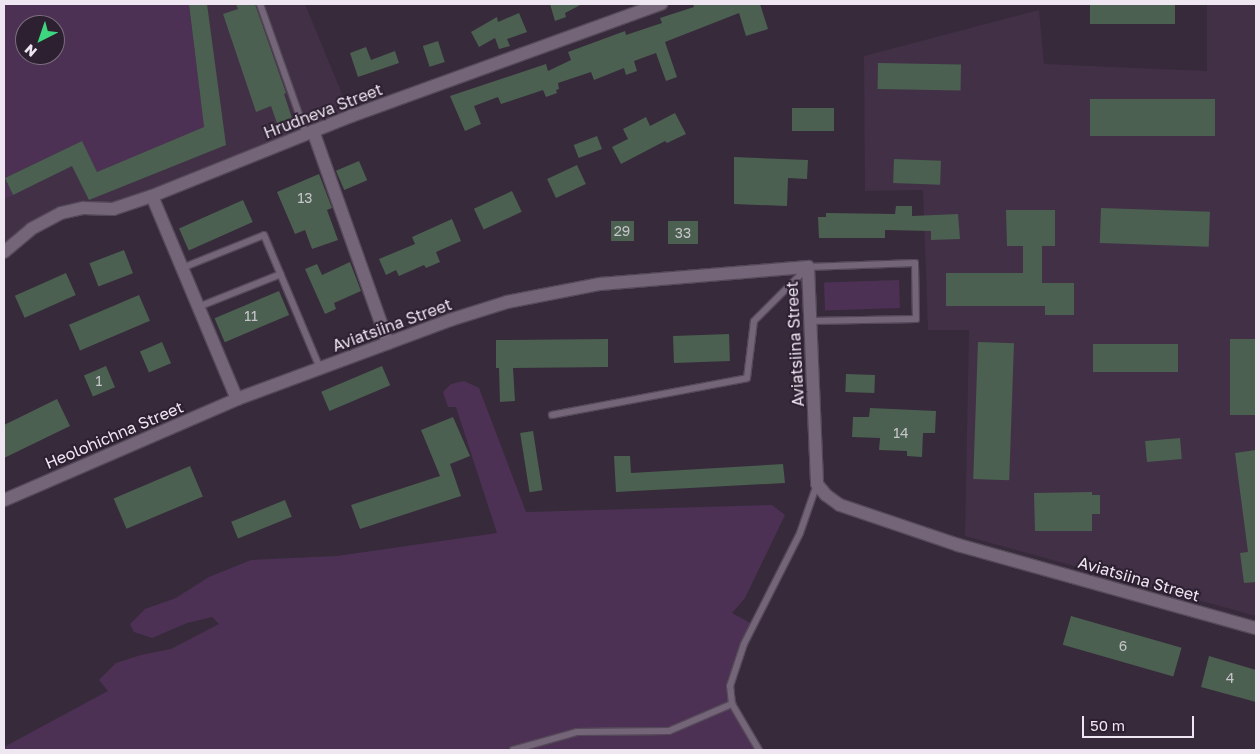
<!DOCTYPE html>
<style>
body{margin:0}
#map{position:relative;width:1260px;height:754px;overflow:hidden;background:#372a3b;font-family:"Golos Text",sans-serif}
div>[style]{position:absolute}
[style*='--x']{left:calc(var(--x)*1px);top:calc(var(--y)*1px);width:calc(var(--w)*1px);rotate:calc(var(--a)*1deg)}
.built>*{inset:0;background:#423047}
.green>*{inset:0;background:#4c3154;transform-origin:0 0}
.building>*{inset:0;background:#4b6050;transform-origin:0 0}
.roads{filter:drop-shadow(1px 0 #544958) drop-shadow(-1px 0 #544958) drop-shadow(0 1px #544958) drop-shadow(0 -1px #544958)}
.service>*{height:6px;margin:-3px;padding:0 3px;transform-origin:3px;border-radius:3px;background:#746578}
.minor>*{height:12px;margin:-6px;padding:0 6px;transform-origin:6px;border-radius:6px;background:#746578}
.tertiary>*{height:12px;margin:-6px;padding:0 6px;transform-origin:6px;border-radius:6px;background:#746578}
span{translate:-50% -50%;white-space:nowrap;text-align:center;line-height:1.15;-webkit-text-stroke:4px #2d2031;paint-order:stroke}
.number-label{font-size:14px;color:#c5c4c9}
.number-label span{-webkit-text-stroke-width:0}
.street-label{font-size:16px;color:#eee6f1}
.frame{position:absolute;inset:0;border:5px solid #eee6f1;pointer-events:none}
.north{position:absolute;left:15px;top:15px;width:50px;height:50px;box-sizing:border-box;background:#2d2031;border:1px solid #7a6f7e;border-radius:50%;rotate:221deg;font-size:14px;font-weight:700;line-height:20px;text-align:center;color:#eee6f1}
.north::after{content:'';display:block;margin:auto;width:18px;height:22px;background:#3cd77e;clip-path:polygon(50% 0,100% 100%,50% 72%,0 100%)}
.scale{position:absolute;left:1082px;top:716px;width:112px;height:22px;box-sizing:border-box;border:2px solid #eee6f1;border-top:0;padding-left:6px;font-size:15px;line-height:18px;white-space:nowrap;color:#eee6f1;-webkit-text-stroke:4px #2d2031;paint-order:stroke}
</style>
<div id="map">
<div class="built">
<div style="clip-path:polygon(189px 4px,305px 4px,351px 116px,152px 196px,73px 209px,4px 252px,4px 199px,13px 194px,5px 178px,82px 141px,204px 127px)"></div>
<div style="clip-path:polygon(1207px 4px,1256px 4px,1256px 616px,965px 536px,969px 330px,928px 330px,923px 190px,865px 191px,864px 56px,1039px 10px,1044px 64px,1207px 71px)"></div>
</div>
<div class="green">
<div style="clip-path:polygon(evenodd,4px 4px,189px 4px,204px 127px,97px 172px,82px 141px,5px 178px,13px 195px,4px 199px,4px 4px,25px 25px,55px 25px,55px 55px,25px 55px,25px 25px)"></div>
<div style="left:899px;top:280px;width:28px;height:75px;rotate:88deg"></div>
<div style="clip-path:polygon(464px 381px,479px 388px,526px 512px,772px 505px,785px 515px,745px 598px,732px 613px,754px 625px,730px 686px,732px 704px,759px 750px,4px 750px,4px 747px,108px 691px,99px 680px,116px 663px,141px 655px,171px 649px,219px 624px,212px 617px,187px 623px,152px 638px,134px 632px,130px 624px,145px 609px,176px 598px,209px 577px,251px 560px,337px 556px,497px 533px,456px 407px,448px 407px,443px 392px,451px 384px)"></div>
</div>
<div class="building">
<div style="clip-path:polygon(189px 4px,207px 4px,226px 145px,89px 200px,72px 166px,13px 195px,5px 178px,82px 141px,97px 172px,204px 127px)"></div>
<div style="clip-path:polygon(236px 4px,255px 4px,286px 93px,284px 94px,294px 124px,279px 129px,271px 106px,256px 112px,223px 14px,238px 9px)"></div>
<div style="clip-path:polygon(550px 4px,582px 4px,565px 13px,566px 17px,555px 21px)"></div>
<div style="clip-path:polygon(693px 4px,760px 4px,768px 29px,746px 36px,739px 13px,665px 42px,677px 77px,666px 81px,656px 53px,634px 61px,637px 71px,626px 75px,624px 68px,594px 80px,591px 72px,558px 83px,559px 89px,556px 90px,557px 93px,546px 97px,543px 90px,501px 104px,498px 97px,474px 106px,481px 124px,465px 131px,450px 96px,546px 64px,548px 71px,571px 60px,568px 52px,625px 31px,626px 35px,662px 23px,660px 18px,694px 7px)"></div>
<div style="left:1090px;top:4px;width:85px;height:20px"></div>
<div style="clip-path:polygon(519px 13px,527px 32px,507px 39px,510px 46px,499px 49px,495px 38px,479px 47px,471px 32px,497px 17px,498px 22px)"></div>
<div style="left:438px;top:41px;width:22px;height:16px;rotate:72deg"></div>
<div style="clip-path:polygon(366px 47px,371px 60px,395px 51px,399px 63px,358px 77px,350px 53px)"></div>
<div style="left:878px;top:63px;width:83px;height:26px;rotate:1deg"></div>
<div style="left:1090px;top:99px;width:125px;height:37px"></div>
<div style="left:792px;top:108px;width:42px;height:23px"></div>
<div style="clip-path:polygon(675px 113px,686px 134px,667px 143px,665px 141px,621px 164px,612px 147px,628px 139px,623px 129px,646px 117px,650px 126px)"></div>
<div style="left:597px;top:136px;width:14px;height:25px;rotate:69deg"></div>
<div style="clip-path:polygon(734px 157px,808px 160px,807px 179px,788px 178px,787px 206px,734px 204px)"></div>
<div style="left:894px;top:159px;width:47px;height:24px;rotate:2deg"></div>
<div style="left:359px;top:161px;width:21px;height:25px;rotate:67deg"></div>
<div style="left:577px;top:165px;width:21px;height:33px;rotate:65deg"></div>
<div style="clip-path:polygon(319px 174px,332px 208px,327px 210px,338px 240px,312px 249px,305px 230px,295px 234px,277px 192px)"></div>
<div style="left:512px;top:191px;width:23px;height:42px;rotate:65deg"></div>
<div style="left:243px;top:200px;width:24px;height:70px;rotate:66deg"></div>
<div style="clip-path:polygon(896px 206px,912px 206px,912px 216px,958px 214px,960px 239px,931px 240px,931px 231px,885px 230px,885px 238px,819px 238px,818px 217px,826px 217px,826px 213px,895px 214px)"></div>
<div style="left:1101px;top:208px;width:109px;height:35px;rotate:2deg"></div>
<div style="clip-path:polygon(1006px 210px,1055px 210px,1055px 246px,1042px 246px,1042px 283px,1074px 283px,1074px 315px,1045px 315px,1045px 306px,946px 306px,946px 273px,1023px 273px,1023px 246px,1007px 246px)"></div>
<div style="clip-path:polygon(452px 219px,461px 241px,436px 252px,440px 262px,426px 268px,424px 265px,399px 276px,396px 270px,386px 275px,379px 259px,415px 244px,412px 237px)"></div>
<div style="left:634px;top:221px;width:20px;height:23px;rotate:90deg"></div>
<div style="left:668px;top:221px;width:30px;height:23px"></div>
<div style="left:124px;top:250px;width:25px;height:37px;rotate:69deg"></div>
<div style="clip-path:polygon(350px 262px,361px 291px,334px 303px,336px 309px,325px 314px,305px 269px,317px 264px,322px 275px)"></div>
<div style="left:66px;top:273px;width:24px;height:56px;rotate:66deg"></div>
<div style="left:279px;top:291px;width:26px;height:70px;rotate:67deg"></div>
<div style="left:139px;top:295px;width:28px;height:76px;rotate:67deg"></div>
<div style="left:729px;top:334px;width:27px;height:56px;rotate:88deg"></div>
<div style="clip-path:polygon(608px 339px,608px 367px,513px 368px,515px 401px,500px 402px,499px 368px,496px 368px,496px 340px)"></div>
<div style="left:1230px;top:339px;width:26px;height:76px"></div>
<div style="left:162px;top:342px;width:23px;height:24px;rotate:67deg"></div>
<div style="left:978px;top:342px;width:36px;height:137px;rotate:2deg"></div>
<div style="left:1093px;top:344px;width:85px;height:28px"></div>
<div style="left:106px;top:366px;width:23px;height:24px;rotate:67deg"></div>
<div style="left:382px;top:366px;width:21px;height:66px;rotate:67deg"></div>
<div style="left:846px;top:374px;width:29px;height:18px;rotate:2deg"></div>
<div style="clip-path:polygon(57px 399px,70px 426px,4px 458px,4px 425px)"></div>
<div style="clip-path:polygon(870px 408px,936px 411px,935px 433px,923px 433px,922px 457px,907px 456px,907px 451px,879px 450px,880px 438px,852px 437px,853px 417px,869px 417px)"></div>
<div style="clip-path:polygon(453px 417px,470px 456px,450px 464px,461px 496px,360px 529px,351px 505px,440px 476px,421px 430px)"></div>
<div style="left:533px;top:431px;width:60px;height:13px;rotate:81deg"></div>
<div style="left:1180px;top:438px;width:21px;height:35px;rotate:85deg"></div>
<div style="clip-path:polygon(1256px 450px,1256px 582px,1244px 583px,1240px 553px,1248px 552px,1235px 453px)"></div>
<div style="clip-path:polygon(614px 456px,630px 456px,631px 473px,783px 464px,785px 483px,616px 492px)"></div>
<div style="left:190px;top:466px;width:33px;height:83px;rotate:67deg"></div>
<div style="clip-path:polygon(1092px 492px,1092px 495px,1100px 495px,1100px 514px,1092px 514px,1092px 531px,1035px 531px,1034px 493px)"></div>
<div style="left:285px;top:500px;width:18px;height:58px;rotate:68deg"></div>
<div style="left:1071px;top:616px;width:115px;height:30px;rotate:16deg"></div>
<div style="clip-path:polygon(1209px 656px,1256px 670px,1256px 702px,1201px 687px)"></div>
</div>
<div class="roads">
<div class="service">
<div style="--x:260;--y:4;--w:138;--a:70.5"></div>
<div style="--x:182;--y:268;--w:88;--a:-21.9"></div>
<div style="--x:264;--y:235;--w:144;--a:67.2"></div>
<div style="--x:198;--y:307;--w:89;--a:-21.7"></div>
<div style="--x:552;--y:415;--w:198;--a:-10.7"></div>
<div style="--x:747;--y:378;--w:57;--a:-83"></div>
<div style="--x:754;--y:321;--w:76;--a:-45"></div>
<div style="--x:808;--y:267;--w:107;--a:-2.1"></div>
<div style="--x:915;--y:263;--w:56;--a:89"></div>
<div style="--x:916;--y:319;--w:106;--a:178.9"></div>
<div style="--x:513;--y:750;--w:66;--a:-15.7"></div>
<div style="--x:577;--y:732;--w:92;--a:-0.6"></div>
<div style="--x:669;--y:731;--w:69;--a:-23.2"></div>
<div style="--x:759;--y:750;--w:53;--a:-120.4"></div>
<div style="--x:732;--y:704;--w:18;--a:-96"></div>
<div style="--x:730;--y:686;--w:44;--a:-71.6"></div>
<div style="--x:744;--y:644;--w:124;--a:-63.2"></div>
<div style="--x:800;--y:533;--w:52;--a:-70.9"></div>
</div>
<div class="minor">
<div style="--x:313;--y:131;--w:225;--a:70.5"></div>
<div style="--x:152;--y:196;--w:220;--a:67.3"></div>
<div style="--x:4;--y:252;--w:35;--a:-40"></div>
<div style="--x:31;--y:229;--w:34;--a:-28"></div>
<div style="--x:61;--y:213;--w:23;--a:-13"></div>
<div style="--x:83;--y:208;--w:30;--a:2"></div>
<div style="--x:113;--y:209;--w:41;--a:-18.4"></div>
<div style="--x:152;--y:196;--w:214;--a:-21.9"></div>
<div style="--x:351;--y:116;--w:330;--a:-19.9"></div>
</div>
<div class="tertiary">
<div style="--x:4;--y:500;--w:254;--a:-23.4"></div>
<div style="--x:237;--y:399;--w:227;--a:-20.3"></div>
<div style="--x:450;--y:320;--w:60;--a:-17.5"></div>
<div style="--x:507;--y:302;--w:95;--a:-11"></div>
<div style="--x:600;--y:284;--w:209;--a:-4.7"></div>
<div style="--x:808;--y:267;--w:217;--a:87.6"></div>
<div style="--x:817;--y:484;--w:14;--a:51"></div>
<div style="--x:826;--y:495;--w:17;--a:36"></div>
<div style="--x:840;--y:505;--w:125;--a:18.7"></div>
<div style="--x:958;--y:545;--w:309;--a:15.6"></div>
</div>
</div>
<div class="number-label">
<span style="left:305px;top:198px">13</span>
<span style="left:622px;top:231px">29</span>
<span style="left:683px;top:233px">33</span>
<span style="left:251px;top:316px">11</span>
<span style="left:99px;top:381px">1</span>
<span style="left:901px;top:433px">14</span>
<span style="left:1123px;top:646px">6</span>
<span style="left:1230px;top:678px">4</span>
</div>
<div class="street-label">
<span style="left:323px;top:111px;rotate:-21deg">Hrudneva Street</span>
<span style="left:392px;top:325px;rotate:-20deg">Aviatsiina Street</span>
<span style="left:795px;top:344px;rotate:-93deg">Aviatsiina Street</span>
<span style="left:114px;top:435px;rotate:-23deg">Heolohichna Street</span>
<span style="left:1139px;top:579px;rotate:16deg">Aviatsiina Street</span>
</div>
<div class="frame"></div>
<div class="north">N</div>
<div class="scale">50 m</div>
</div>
